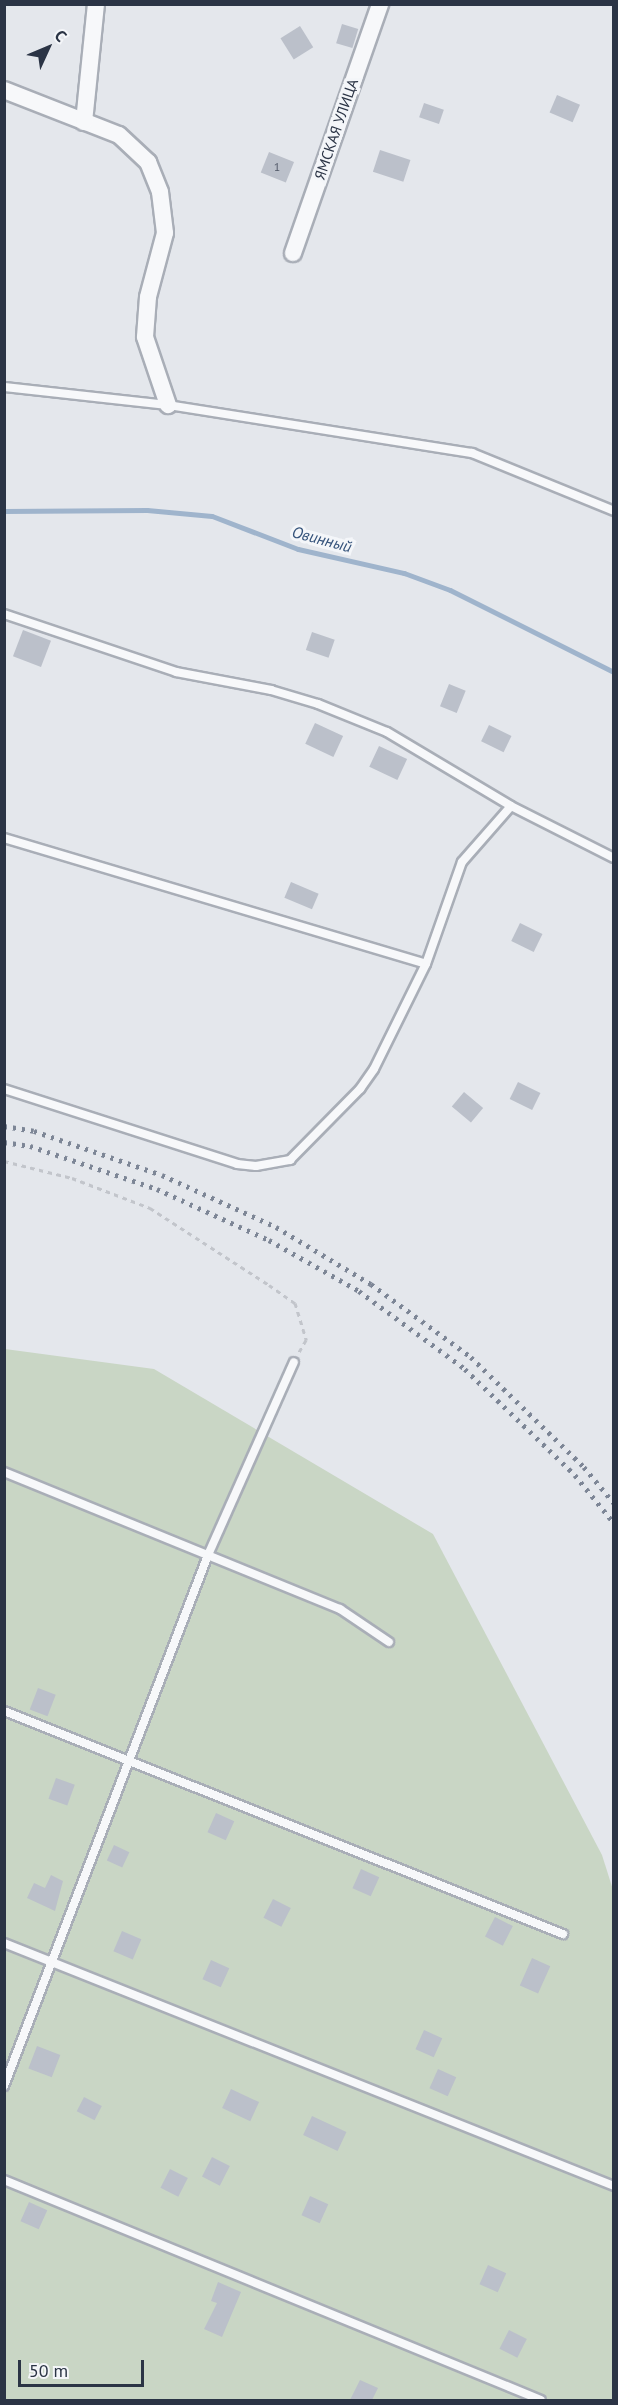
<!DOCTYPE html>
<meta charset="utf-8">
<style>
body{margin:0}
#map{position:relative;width:618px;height:2405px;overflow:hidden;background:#e4e7ec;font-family:"PT Sans",sans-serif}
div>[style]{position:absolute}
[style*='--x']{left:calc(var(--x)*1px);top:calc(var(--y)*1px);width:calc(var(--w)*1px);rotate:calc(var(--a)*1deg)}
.green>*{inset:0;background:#c9d6c5}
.stream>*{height:5px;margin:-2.5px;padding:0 2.5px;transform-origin:2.5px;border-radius:2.5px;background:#9fb4cc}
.building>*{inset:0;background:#bbc0ca;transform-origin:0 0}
.path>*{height:3px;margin-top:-1.5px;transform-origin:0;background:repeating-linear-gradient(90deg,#c2c5cb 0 4.5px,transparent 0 9px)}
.roads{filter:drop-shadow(2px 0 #a9aeb7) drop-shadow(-2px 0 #a9aeb7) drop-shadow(0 2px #a9aeb7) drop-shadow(0 -2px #a9aeb7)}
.lane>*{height:8px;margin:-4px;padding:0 4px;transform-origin:4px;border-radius:4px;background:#f7f8fa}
.street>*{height:16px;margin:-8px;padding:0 8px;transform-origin:8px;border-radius:8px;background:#f7f8fa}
.rail>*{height:4.5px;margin-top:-2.25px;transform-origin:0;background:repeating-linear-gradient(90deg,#7d8696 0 3px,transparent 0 9px)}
span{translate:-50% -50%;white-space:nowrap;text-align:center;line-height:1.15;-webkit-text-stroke:6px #f4f6f9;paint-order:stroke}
.number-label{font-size:12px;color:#4f5766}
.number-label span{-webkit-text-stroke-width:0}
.street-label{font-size:15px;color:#2b3445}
.water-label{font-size:16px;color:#34527a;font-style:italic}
.frame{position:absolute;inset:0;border:6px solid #2b3445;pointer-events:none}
.north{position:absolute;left:18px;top:18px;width:60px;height:60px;-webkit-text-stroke:4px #f4f6f9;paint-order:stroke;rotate:46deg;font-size:16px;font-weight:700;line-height:24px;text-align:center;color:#2b3445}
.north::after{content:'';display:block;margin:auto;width:21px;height:27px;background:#2b3445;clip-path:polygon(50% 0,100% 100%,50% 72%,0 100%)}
.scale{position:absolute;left:18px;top:2360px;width:126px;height:27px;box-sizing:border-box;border:3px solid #2b3445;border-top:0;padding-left:8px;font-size:18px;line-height:21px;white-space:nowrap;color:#2b3445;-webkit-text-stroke:4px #f4f6f9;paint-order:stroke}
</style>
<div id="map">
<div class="green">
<div style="clip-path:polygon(5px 1349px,154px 1369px,433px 1534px,602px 1855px,614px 1893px,613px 2400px,5px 2400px)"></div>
</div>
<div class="stream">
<div style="--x:4;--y:511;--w:143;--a:-0.4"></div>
<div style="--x:147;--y:510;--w:65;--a:5.3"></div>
<div style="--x:212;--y:516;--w:92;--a:21"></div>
<div style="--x:298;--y:549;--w:109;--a:12.8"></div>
<div style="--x:404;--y:573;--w:49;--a:20.3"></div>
<div style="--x:450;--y:590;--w:183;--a:26.6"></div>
</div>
<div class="building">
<div style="left:342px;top:24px;width:17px;height:20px;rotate:17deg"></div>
<div style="left:300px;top:26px;width:25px;height:23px;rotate:58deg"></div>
<div style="left:557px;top:95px;width:25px;height:19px;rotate:23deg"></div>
<div style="left:424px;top:103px;width:21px;height:15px;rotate:19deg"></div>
<div style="left:380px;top:150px;width:32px;height:23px;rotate:18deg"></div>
<div style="left:269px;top:152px;width:27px;height:22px;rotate:22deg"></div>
<div style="left:23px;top:630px;width:30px;height:28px;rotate:21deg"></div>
<div style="left:312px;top:632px;width:24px;height:19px;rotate:19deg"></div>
<div style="left:449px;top:684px;width:18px;height:24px;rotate:22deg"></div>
<div style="left:315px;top:723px;width:31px;height:23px;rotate:25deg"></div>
<div style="left:489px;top:725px;width:25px;height:18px;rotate:26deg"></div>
<div style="left:379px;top:746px;width:31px;height:23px;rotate:25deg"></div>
<div style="left:291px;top:882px;width:30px;height:17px;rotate:23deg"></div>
<div style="left:520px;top:923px;width:25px;height:20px;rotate:26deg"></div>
<div style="left:518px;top:1082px;width:25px;height:19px;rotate:26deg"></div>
<div style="left:464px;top:1092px;width:25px;height:19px;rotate:40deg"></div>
<div style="left:38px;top:1688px;width:19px;height:23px;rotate:21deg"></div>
<div style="left:56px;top:1778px;width:20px;height:22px;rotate:20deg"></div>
<div style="left:216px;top:1813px;width:20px;height:21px;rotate:24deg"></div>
<div style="left:114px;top:1845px;width:17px;height:17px;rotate:25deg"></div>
<div style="left:361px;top:1869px;width:20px;height:21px;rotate:24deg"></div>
<div style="clip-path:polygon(51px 1875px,63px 1881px,55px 1911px,27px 1898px,34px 1883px,45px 1888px)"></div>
<div style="left:273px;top:1899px;width:20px;height:21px;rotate:27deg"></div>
<div style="left:495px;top:1917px;width:20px;height:22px;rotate:27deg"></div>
<div style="left:122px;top:1931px;width:21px;height:22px;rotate:23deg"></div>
<div style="left:532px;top:1958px;width:20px;height:30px;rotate:24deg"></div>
<div style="left:211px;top:1960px;width:20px;height:21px;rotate:24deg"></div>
<div style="left:424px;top:2030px;width:20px;height:21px;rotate:24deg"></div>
<div style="left:37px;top:2046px;width:25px;height:24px;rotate:21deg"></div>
<div style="left:438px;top:2069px;width:20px;height:21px;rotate:24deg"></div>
<div style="left:231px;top:2089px;width:31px;height:21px;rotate:25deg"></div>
<div style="left:84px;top:2097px;width:20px;height:16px;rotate:27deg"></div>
<div style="left:312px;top:2116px;width:38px;height:21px;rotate:25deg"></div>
<div style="left:212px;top:2157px;width:20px;height:22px;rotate:27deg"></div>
<div style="left:170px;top:2169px;width:20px;height:21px;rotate:27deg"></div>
<div style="left:310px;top:2196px;width:20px;height:21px;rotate:24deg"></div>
<div style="left:29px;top:2202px;width:20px;height:21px;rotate:24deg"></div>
<div style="left:488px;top:2265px;width:20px;height:21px;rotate:24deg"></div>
<div style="clip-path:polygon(218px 2282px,241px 2292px,222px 2337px,204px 2329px,217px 2303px,211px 2301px)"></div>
<div style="left:509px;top:2330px;width:20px;height:21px;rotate:27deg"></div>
<div style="clip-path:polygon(360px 2380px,378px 2388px,372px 2400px,350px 2400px)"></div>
</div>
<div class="path">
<div style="--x:4;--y:1161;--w:70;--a:14"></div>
<div style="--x:72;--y:1178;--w:84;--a:21"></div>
<div style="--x:150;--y:1208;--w:142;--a:32.9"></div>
<div style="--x:269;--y:1285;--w:32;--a:35"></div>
<div style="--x:295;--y:1303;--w:39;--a:73"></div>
<div style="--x:306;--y:1340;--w:14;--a:120"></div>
</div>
<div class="roads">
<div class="lane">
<div style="--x:4;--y:387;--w:165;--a:6.3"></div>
<div style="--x:168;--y:405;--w:308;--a:9"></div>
<div style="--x:472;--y:453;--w:153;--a:22.2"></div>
<div style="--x:4;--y:614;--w:182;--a:18.6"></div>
<div style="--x:176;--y:672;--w:97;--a:10.7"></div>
<div style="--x:271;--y:690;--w:49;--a:16.6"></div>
<div style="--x:318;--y:704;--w:74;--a:22.1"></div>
<div style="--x:387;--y:732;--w:144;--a:30.8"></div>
<div style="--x:4;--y:838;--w:440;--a:16.6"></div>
<div style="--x:4;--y:1089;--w:245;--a:17.8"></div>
<div style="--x:237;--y:1164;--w:19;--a:6"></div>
<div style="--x:256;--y:1166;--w:35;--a:-10"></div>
<div style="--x:290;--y:1160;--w:100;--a:-45.4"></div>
<div style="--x:360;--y:1089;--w:24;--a:-55"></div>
<div style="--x:374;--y:1069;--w:117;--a:-63.7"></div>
<div style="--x:426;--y:964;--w:108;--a:-70.6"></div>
<div style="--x:462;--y:862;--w:74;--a:-48.8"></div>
<div style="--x:511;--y:806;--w:115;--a:26.8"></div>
<div style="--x:4;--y:1472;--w:363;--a:22.2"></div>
<div style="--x:340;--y:1609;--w:59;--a:34"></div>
<div style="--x:4;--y:1711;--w:602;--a:21.75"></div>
<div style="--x:4;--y:1943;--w:657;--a:21.72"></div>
<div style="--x:4;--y:2086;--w:569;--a:-68.98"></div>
<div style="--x:208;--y:1555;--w:211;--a:-66"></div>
<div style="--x:4;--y:2180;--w:580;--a:22.28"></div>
</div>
<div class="street">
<div style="--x:4;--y:90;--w:123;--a:21.4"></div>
<div style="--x:119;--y:135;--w:40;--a:43"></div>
<div style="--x:148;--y:162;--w:32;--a:68"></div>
<div style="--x:160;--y:192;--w:41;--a:83"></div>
<div style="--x:165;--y:233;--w:66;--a:104.9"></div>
<div style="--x:148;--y:297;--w:40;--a:94.3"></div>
<div style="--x:145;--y:337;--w:72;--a:71.3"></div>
<div style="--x:84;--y:122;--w:119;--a:-84.2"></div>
<div style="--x:293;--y:253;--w:264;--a:-70.7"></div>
</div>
</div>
<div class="rail">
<div style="--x:4;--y:1126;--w:30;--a:9"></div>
<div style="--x:34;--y:1131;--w:135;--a:19"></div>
<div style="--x:162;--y:1175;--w:125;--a:24.5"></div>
<div style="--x:276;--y:1227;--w:111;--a:31"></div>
<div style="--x:371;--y:1284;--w:124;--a:36.1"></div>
<div style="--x:471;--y:1357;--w:158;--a:44.2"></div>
<div style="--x:584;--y:1467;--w:47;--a:50.2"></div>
<div style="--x:4;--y:1142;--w:26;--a:9"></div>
<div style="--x:30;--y:1146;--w:134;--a:18.7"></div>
<div style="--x:157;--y:1189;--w:123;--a:24.5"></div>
<div style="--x:269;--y:1240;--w:103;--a:29.5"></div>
<div style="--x:359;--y:1291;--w:132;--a:36.3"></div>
<div style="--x:465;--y:1369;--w:153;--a:43.9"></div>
<div style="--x:575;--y:1475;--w:62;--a:50.9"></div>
</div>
<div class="number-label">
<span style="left:277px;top:167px">1</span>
</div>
<div class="street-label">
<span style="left:336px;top:129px;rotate:-71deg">ЯМСКАЯ УЛИЦА</span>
</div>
<div class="water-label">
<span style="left:322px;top:539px;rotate:15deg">Овинный</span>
</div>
<div class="frame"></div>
<div class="north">С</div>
<div class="scale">50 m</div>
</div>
